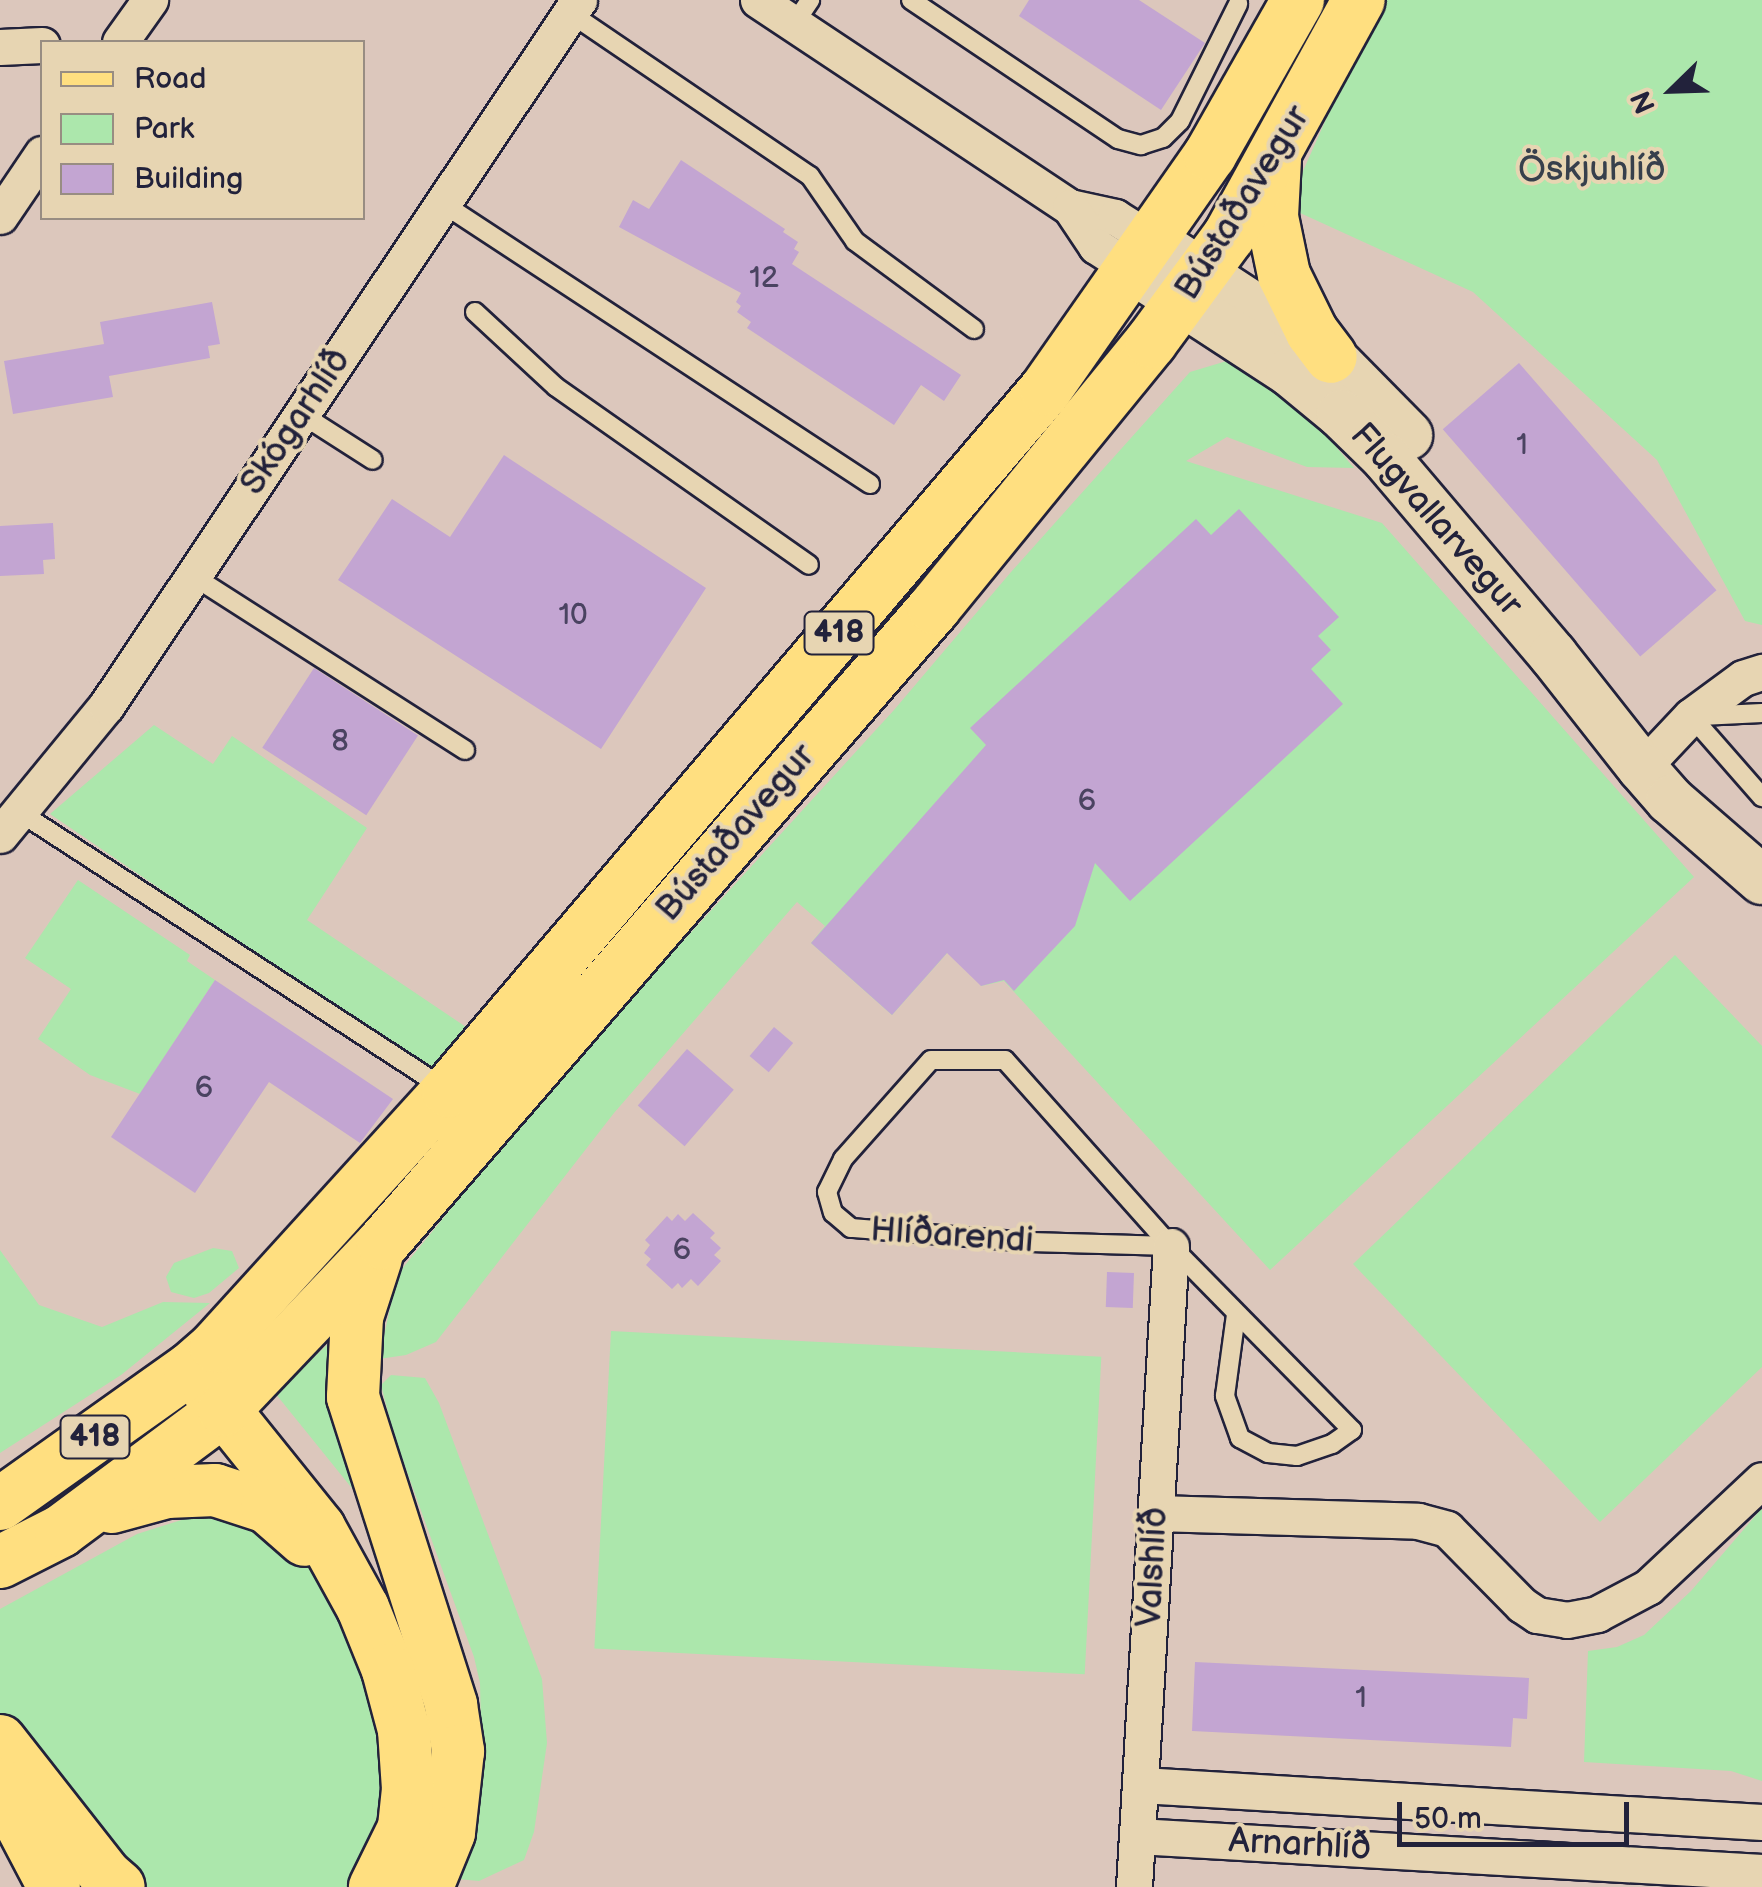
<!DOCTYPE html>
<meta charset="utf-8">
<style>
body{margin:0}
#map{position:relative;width:1762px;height:1887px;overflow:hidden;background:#dcc7bc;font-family:"Balsamiq Sans",sans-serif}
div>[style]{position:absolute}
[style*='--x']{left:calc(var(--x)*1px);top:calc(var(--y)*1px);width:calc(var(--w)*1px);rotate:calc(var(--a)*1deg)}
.green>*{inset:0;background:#ace7ac;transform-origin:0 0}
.building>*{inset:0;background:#c3a5d2;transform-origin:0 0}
.roads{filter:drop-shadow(2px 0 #22223b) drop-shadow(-2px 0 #22223b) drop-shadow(0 2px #22223b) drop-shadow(0 -2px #22223b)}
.lane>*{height:18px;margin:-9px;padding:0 9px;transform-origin:9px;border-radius:9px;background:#e7d5b2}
.street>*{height:35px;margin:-17.5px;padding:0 17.5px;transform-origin:17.5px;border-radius:17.5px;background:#e7d5b2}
.secondary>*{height:48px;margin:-24px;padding:0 24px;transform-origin:24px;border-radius:24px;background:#e7d5b2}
.primary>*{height:52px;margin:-26px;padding:0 26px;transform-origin:26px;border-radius:26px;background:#ffdf80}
span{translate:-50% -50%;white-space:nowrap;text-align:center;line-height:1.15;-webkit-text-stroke:8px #e7d5b2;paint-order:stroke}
.number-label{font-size:30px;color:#4a4361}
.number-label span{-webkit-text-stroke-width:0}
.shield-label span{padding:2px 8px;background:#e7d5b2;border:2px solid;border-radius:8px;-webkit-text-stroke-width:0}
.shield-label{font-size:32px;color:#22223b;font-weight:700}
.park-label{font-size:35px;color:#37404c}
.street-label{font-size:35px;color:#22223b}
.legend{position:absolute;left:40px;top:40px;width:325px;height:180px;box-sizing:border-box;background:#e7d5b2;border:2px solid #988d82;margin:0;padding:12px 18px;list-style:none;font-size:30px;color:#22223b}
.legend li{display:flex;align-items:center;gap:20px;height:50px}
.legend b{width:50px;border:2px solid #988d82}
.north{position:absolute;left:1622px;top:40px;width:100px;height:100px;-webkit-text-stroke:8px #e7d5b2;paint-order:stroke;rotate:247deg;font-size:28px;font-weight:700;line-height:40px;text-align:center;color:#22223b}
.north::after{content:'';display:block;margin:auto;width:35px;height:45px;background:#22223b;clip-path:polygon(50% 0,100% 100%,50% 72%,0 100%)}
.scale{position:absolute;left:1397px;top:1802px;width:232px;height:45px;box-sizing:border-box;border:5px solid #22223b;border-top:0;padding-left:12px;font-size:30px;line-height:35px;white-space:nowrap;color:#22223b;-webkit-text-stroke:8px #e7d5b2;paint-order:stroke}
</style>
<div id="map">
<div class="green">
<div style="clip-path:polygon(1379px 0,1762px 0,1762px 625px,1745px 621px,1657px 460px,1473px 292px,1287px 207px)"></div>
<div style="clip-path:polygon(1230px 360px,1306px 411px,1354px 468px,1307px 467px,1227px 437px,1186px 461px,1382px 523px,1694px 877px,1270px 1270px,1004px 981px,981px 986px,980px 916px,892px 1015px,811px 943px,825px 926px,797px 902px,614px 1113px,436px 1342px,406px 1355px,379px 1359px,397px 1275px,548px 1089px,894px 710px,1011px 572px,1190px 372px)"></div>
<div style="clip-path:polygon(154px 725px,213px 764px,232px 736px,367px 828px,307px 920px,472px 1031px,431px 1073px,50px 814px)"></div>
<div style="clip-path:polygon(78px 880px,190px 955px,187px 961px,215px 980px,140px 1094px,90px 1075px,38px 1039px,71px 989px,25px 958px)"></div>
<div style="clip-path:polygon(1675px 955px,1762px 1046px,1762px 1367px,1600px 1522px,1353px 1264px)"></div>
<div style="clip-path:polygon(213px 1248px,232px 1251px,239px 1268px,209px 1293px,194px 1298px,171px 1292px,166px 1277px,174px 1263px)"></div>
<div style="clip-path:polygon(0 1250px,39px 1305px,102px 1327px,163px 1302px,210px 1303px,121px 1375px,0 1453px)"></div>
<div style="left:611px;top:1331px;width:491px;height:318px;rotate:3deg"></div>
<div style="clip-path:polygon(341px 1332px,380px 1523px,275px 1393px)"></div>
<div style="clip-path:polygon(391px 1375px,425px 1378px,439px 1403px,542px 1679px,547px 1743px,534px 1832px,524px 1860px,479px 1881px,457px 1879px,482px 1776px,480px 1683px,474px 1657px,394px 1436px,381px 1385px)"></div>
<div style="clip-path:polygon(229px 1505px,293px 1541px,346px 1620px,385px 1751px,388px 1805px,358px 1878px,348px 1887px,140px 1887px,37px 1770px,0 1713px,0 1609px,137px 1534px)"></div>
<div style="clip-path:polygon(1762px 1508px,1762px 1781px,1731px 1771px,1584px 1762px,1588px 1651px,1617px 1647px,1644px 1635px,1691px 1591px)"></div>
</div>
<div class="building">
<div style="clip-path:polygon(1029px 0,1139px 0,1205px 43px,1161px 110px,1019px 16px)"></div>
<div style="clip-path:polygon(681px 160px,785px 229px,783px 232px,798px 242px,794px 249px,799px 252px,792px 264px,961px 375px,944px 401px,921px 385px,894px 425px,747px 328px,751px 322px,737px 312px,741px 306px,736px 302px,741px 293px,619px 227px,633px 200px,649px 209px)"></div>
<div style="clip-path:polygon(212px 302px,220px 344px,208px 346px,210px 358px,109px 376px,113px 397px,13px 414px,4px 361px,104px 344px,100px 322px)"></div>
<div style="left:1519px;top:363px;width:301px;height:101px;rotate:49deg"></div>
<div style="clip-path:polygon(504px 455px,706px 588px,601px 749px,338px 580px,392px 499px,450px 537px)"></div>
<div style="clip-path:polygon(1239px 509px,1339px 617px,1318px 636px,1331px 650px,1311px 669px,1343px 704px,1130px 901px,1095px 863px,1075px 926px,1014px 991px,1004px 980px,981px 986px,947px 953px,892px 1015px,811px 943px,986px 745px,970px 728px,1196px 519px,1211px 535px)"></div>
<div style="clip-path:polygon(53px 523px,55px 559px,43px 560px,44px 574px,0 576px,0 526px)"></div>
<div style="left:314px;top:668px;width:124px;height:95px;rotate:33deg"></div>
<div style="clip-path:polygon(215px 980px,393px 1099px,360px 1143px,269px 1082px,195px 1193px,111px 1137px)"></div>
<div style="left:774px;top:1027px;width:25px;height:38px;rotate:40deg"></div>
<div style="left:687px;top:1049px;width:62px;height:75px;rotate:41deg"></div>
<div style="clip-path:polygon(693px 1213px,715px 1233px,710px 1238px,721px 1248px,714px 1255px,721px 1261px,698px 1286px,691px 1279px,682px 1288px,678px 1283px,672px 1289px,646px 1265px,651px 1259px,644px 1253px,650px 1245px,645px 1240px,667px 1216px,672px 1221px,678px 1214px,685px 1221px)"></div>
<div style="left:1107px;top:1272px;width:27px;height:35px;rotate:2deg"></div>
<div style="clip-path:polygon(1195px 1662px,1529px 1678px,1527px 1719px,1513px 1718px,1511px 1747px,1192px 1731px)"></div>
</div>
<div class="roads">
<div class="lane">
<div style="--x:911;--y:0;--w:249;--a:33.9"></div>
<div style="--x:1118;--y:139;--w:24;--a:15"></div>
<div style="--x:1141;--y:145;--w:23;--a:-18"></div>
<div style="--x:1163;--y:138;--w:24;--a:-45"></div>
<div style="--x:1180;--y:121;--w:131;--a:-63.6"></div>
<div style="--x:570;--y:13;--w:290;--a:34.2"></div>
<div style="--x:810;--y:176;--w:79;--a:55.3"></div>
<div style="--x:855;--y:241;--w:148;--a:36.5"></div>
<div style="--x:794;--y:24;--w:29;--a:-56"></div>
<div style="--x:442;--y:203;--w:512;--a:33.29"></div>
<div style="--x:475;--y:312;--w:110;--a:42.8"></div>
<div style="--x:556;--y:387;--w:309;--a:35.1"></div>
<div style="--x:301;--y:414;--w:85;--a:32.6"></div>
<div style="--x:193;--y:576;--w:323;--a:32.6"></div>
<div style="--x:1691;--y:716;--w:108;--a:48.8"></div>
<div style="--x:1701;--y:716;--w:61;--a:-2.8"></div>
<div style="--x:21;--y:813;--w:505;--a:33.03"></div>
<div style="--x:1171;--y:1246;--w:141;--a:-178.4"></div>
<div style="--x:1030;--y:1242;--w:180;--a:-175.5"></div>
<div style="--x:851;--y:1228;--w:23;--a:-140"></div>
<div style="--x:833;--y:1213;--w:22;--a:-106"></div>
<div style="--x:827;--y:1192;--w:37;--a:-64"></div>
<div style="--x:843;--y:1159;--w:132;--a:-48.4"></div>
<div style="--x:931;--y:1060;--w:74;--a:0"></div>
<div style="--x:1005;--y:1060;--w:249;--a:48.3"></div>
<div style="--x:1171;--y:1246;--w:258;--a:45.5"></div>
<div style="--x:1352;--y:1430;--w:24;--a:145"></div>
<div style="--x:1332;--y:1444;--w:37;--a:161"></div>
<div style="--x:1297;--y:1456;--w:29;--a:-174"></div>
<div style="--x:1268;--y:1453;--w:32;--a:-152"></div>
<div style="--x:1240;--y:1438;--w:45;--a:-109.7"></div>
<div style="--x:1225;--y:1396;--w:82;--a:-82.3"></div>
</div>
<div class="street">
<div style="--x:758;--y:0;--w:374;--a:33.6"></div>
<div style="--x:1070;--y:207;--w:46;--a:12.5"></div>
<div style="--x:1115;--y:217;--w:45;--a:32.3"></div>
<div style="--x:120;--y:42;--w:52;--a:-54.5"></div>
<div style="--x:0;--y:47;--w:42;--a:-2.7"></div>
<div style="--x:1070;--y:207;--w:47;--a:56.3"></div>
<div style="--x:1096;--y:246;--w:43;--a:32.6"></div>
<div style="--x:0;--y:216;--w:75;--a:-55.9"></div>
<div style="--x:1642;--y:768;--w:71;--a:-46.7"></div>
<div style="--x:1691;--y:716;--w:64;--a:-36.2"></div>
<div style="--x:1743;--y:678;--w:20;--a:-18"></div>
<div style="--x:0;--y:835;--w:167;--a:-50.6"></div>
<div style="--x:106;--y:706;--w:850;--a:-56.18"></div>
<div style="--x:1156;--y:1513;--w:262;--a:1.7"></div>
<div style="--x:1418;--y:1521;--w:30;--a:15"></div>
<div style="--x:1447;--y:1529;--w:107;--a:45.4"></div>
<div style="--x:1522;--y:1605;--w:18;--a:34"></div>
<div style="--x:1537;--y:1615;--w:30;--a:9"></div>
<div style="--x:1567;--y:1620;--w:31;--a:-11"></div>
<div style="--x:1597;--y:1614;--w:58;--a:-27.9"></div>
<div style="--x:1648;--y:1587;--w:156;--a:-43.2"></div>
<div style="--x:1141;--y:1785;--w:622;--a:3.41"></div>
<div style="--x:1137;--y:1836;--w:626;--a:3.3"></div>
<div style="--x:1134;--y:1887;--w:642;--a:-86.7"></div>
</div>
<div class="secondary">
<div style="--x:1153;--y:241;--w:212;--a:33.1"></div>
<div style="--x:1331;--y:357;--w:110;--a:45.4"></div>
<div style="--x:1132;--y:269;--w:189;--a:33.1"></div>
<div style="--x:1290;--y:372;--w:66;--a:39.5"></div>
<div style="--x:1341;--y:414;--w:62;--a:44.3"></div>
<div style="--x:1385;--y:457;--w:260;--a:49.7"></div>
<div style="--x:1553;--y:655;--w:144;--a:51.8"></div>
<div style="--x:1642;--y:768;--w:43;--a:48.8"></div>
<div style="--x:1670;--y:800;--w:122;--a:41"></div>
</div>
<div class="primary">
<div style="--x:1275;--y:159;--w:58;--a:93"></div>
<div style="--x:1272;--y:217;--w:59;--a:78.3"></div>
<div style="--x:1284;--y:275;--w:64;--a:63.8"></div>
<div style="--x:1312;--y:332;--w:31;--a:53"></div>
<div style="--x:376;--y:1258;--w:62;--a:107.9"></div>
<div style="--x:357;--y:1317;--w:80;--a:92.9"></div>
<div style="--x:353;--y:1397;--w:323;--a:72.3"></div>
<div style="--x:451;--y:1705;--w:47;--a:81.3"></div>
<div style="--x:458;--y:1751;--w:82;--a:96.3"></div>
<div style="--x:449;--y:1833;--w:58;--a:112.2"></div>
<div style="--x:204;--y:1385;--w:184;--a:51.2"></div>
<div style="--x:319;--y:1528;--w:91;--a:61.2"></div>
<div style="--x:363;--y:1608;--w:67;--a:68"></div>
<div style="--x:388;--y:1670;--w:62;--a:75.1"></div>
<div style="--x:404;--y:1730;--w:59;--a:86.1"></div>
<div style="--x:408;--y:1789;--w:39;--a:96"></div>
<div style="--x:404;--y:1828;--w:66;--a:116.2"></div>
<div style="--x:0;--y:1504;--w:233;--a:-35.4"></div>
<div style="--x:190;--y:1369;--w:35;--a:-41"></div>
<div style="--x:216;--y:1346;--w:345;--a:-47.7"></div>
<div style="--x:448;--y:1091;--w:922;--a:-49.57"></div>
<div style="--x:1046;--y:389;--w:286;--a:-55"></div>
<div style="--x:1210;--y:155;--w:178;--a:-60.4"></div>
<div style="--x:112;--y:1507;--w:57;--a:-15.3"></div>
<div style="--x:167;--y:1492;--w:48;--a:-2.4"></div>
<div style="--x:215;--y:1490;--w:55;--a:18.1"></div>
<div style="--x:267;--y:1507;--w:50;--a:41"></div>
<div style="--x:0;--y:1562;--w:68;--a:-26.9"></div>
<div style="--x:61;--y:1531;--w:203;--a:-36.6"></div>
<div style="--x:224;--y:1410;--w:231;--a:-46.4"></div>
<div style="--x:383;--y:1243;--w:841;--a:-49.05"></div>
<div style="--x:934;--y:608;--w:343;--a:-50.8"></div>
<div style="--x:1151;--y:342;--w:132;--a:-53.7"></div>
<div style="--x:1229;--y:236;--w:269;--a:-61.2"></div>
<div style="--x:0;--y:1741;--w:170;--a:51.9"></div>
<div style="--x:105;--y:1875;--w:18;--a:41"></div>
<div style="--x:0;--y:1784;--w:116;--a:62.3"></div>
</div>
</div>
<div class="number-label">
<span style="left:764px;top:278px">12</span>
<span style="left:1522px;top:445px">1</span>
<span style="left:573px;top:615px">10</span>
<span style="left:340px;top:741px">8</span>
<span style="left:1087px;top:801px">6</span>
<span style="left:204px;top:1088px">6</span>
<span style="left:682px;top:1250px">6</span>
<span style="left:1361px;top:1698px">1</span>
</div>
<div class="shield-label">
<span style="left:839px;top:633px">418</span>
<span style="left:95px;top:1437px">418</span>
</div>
<div class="park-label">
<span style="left:1592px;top:170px">Öskjuhlíð</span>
</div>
<div class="street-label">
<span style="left:1243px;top:203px;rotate:-58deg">Bústaðavegur</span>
<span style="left:296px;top:422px;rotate:-56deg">Skógarhlíð</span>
<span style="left:1436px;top:520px;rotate:49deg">Flugvallarvegur</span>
<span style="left:736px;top:833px;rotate:-49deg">Bústaðavegur</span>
<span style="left:952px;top:1236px;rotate:4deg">Hlíðarendi</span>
<span style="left:1153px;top:1567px;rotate:-87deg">Valshlíð</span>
<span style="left:1300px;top:1845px;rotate:3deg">Arnarhlíð</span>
</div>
<ul class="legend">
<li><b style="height:12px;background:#ffdf80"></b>Road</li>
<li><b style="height:28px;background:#ace7ac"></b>Park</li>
<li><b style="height:28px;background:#c3a5d2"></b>Building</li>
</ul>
<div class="north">N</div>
<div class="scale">50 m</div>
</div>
